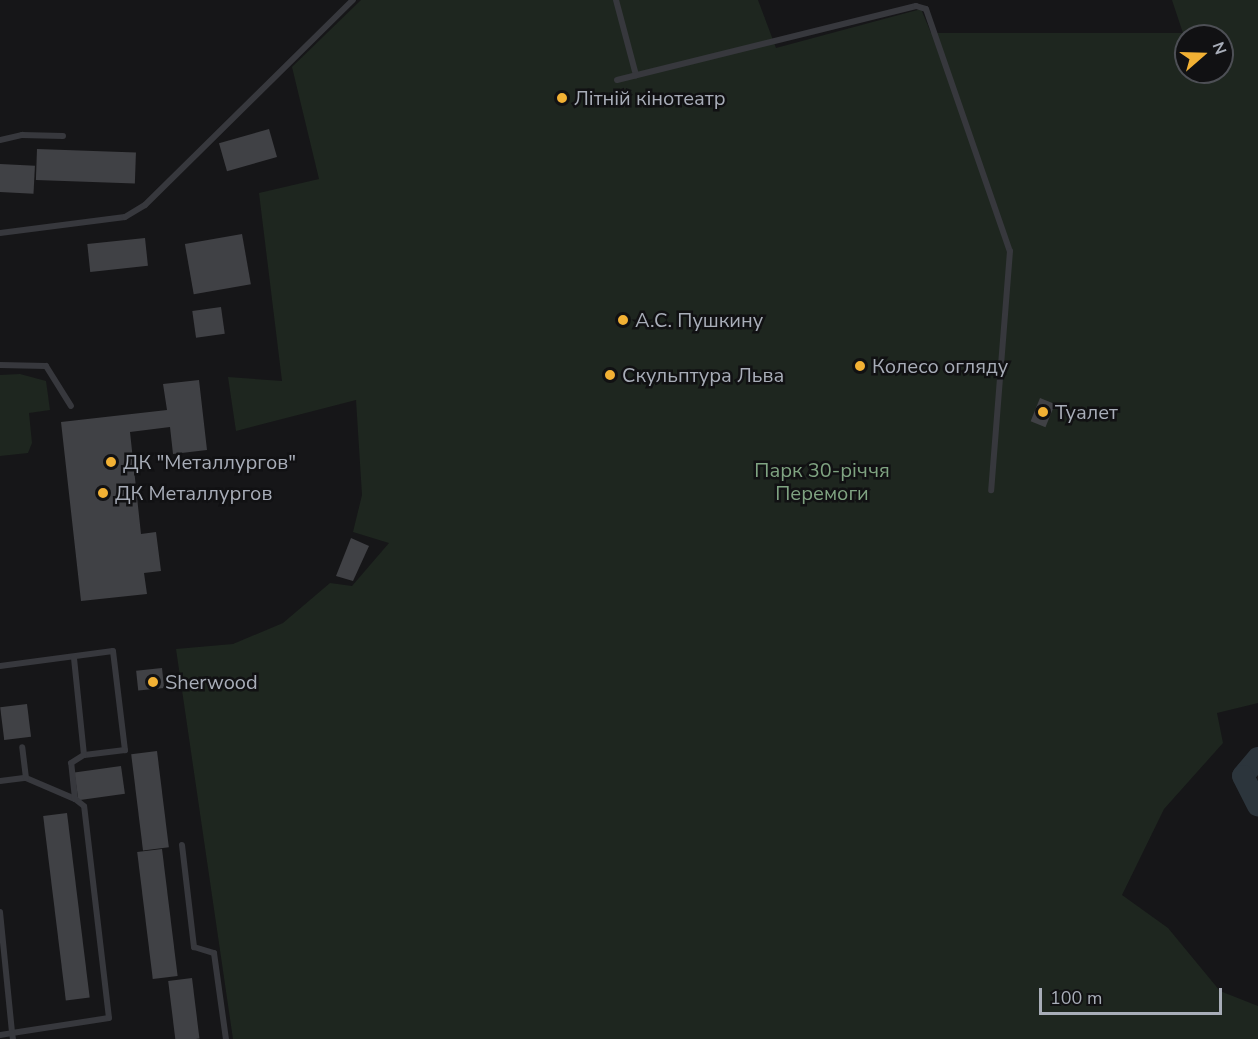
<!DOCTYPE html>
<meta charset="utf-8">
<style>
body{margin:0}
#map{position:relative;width:1258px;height:1039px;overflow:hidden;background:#161618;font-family:"Nunito Sans",sans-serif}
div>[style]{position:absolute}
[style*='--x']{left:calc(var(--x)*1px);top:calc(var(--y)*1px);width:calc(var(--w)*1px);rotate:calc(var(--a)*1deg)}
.green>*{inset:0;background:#1e261f}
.river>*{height:22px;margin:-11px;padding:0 11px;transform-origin:11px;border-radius:11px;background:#2c353c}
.building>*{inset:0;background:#404145;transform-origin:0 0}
.lane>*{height:6px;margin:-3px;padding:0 3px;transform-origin:3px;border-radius:3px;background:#37383d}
.dots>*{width:16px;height:16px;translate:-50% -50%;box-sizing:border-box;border:3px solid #111113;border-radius:50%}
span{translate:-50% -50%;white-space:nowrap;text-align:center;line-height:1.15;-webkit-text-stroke:5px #111113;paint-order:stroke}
.poi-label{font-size:20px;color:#a8adb8}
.left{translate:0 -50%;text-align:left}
.park-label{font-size:20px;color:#7fa381}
.north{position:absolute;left:1174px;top:24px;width:60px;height:60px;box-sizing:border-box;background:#111113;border:2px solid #4d4f55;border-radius:50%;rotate:70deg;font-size:16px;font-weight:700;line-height:24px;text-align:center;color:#a8adb8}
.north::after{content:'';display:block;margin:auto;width:21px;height:27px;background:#f2b134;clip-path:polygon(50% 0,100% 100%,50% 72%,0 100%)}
.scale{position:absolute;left:1039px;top:988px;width:183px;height:27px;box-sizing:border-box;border:3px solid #a8adb8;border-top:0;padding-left:8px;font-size:18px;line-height:21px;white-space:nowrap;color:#a8adb8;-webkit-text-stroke:4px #111113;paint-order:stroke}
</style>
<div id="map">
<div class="green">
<div style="clip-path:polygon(evenodd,361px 0,758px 0,776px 48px,921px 9px,931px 33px,1183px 33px,1172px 0,1258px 0,1258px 703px,1217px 713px,1223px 743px,1164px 809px,1122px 895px,1168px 928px,1220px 991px,1258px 1006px,1258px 1039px,233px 1039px,176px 649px,233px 644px,283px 623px,330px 583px,352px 586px,389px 543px,353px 532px,362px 495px,356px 400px,236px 431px,228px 377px,282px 381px,259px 193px,319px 179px,292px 67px,361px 0,1186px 36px,1222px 36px,1222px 72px,1186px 72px,1186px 36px)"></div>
<div style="clip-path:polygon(20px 374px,46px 381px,50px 410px,29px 413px,32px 443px,28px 453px,0 456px,0 375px)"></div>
</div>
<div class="river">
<div style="--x:1258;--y:758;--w:23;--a:130"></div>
<div style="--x:1243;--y:776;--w:33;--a:63"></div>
</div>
<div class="building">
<div style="left:269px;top:129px;width:29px;height:52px;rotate:74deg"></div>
<div style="left:37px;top:149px;width:99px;height:31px;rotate:2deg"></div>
<div style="left:0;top:164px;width:35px;height:28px;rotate:3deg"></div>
<div style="left:242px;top:234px;width:51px;height:58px;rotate:80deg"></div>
<div style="left:145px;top:238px;width:28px;height:58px;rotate:84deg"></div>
<div style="left:221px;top:307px;width:27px;height:29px;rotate:82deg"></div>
<div style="clip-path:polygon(199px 380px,207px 450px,173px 454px,170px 427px,130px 432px,141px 534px,156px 532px,161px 571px,144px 573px,147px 594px,81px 601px,61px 422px,167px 410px,163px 384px)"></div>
<div style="left:1040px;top:398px;width:16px;height:25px;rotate:22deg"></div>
<div style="clip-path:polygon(351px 538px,369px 546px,353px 581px,336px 576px)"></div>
<div style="left:162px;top:668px;width:20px;height:26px;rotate:84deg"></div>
<div style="left:27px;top:704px;width:33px;height:27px;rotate:83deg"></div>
<div style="left:157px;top:751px;width:97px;height:26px;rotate:83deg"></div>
<div style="left:121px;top:766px;width:28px;height:47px;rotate:82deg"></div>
<div style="left:67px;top:813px;width:186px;height:24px;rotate:83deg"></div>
<div style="left:162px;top:849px;width:128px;height:25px;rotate:83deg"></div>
<div style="left:192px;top:978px;width:61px;height:24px;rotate:83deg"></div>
</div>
<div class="lane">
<div style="--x:616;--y:0;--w:78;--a:75.1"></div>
<div style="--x:617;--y:80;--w:308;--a:-13.9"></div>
<div style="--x:916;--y:6;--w:10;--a:17"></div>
<div style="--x:926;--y:9;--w:256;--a:70.9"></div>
<div style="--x:1010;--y:251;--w:240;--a:94.5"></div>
<div style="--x:0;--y:140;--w:23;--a:-13"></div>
<div style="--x:22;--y:135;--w:41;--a:1.4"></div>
<div style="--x:0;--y:233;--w:126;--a:-7.3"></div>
<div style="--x:125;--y:217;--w:23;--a:-31"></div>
<div style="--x:145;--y:205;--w:292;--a:-44.6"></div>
<div style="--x:0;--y:365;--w:46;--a:1.2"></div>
<div style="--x:46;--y:366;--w:47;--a:58"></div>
<div style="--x:0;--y:666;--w:114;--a:-7.6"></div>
<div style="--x:113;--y:651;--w:100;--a:83.1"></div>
<div style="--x:125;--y:750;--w:41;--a:173"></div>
<div style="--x:84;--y:755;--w:98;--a:-95.9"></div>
<div style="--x:26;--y:778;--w:53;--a:23.2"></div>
<div style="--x:0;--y:781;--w:26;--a:-7"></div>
<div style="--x:26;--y:778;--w:31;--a:-97"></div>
<div style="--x:182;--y:845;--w:103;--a:83.3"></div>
<div style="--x:194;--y:947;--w:21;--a:17"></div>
<div style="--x:214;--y:953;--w:87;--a:82.1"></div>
<div style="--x:0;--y:912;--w:122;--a:84.3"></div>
<div style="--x:12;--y:1033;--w:98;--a:-8.8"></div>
<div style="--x:109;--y:1018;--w:213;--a:-96.7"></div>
<div style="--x:84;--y:806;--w:11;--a:-142"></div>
<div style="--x:75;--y:799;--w:36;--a:-96"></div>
<div style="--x:71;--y:763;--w:15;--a:-32"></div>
<div style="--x:0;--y:1035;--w:12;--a:-9"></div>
<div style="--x:12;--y:1033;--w:6;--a:81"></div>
</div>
<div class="dots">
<div style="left:562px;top:98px;background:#f2b134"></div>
<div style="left:623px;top:320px;background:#f2b134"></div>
<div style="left:860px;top:366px;background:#f2b134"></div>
<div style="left:610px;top:375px;background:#f2b134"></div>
<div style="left:1043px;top:412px;background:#f2b134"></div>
<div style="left:111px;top:462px;background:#f2b134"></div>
<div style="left:103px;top:493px;background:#f2b134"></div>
<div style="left:153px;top:682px;background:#f2b134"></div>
</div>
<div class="poi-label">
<span class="left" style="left:574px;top:98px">Літній кінотеатр</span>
<span class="left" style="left:635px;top:320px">А.С. Пушкину</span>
<span class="left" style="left:872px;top:366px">Колесо огляду</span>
<span class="left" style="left:622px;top:375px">Скульптура Льва</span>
<span class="left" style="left:1055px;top:412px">Туалет</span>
<span class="left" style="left:123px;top:462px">ДК "Металлургов"</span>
<span class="left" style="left:115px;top:493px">ДК Металлургов</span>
<span class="left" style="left:165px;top:682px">Sherwood</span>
</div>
<div class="park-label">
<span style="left:822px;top:482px">Парк 30-річчя<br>Перемоги</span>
</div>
<div class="north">N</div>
<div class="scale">100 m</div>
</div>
